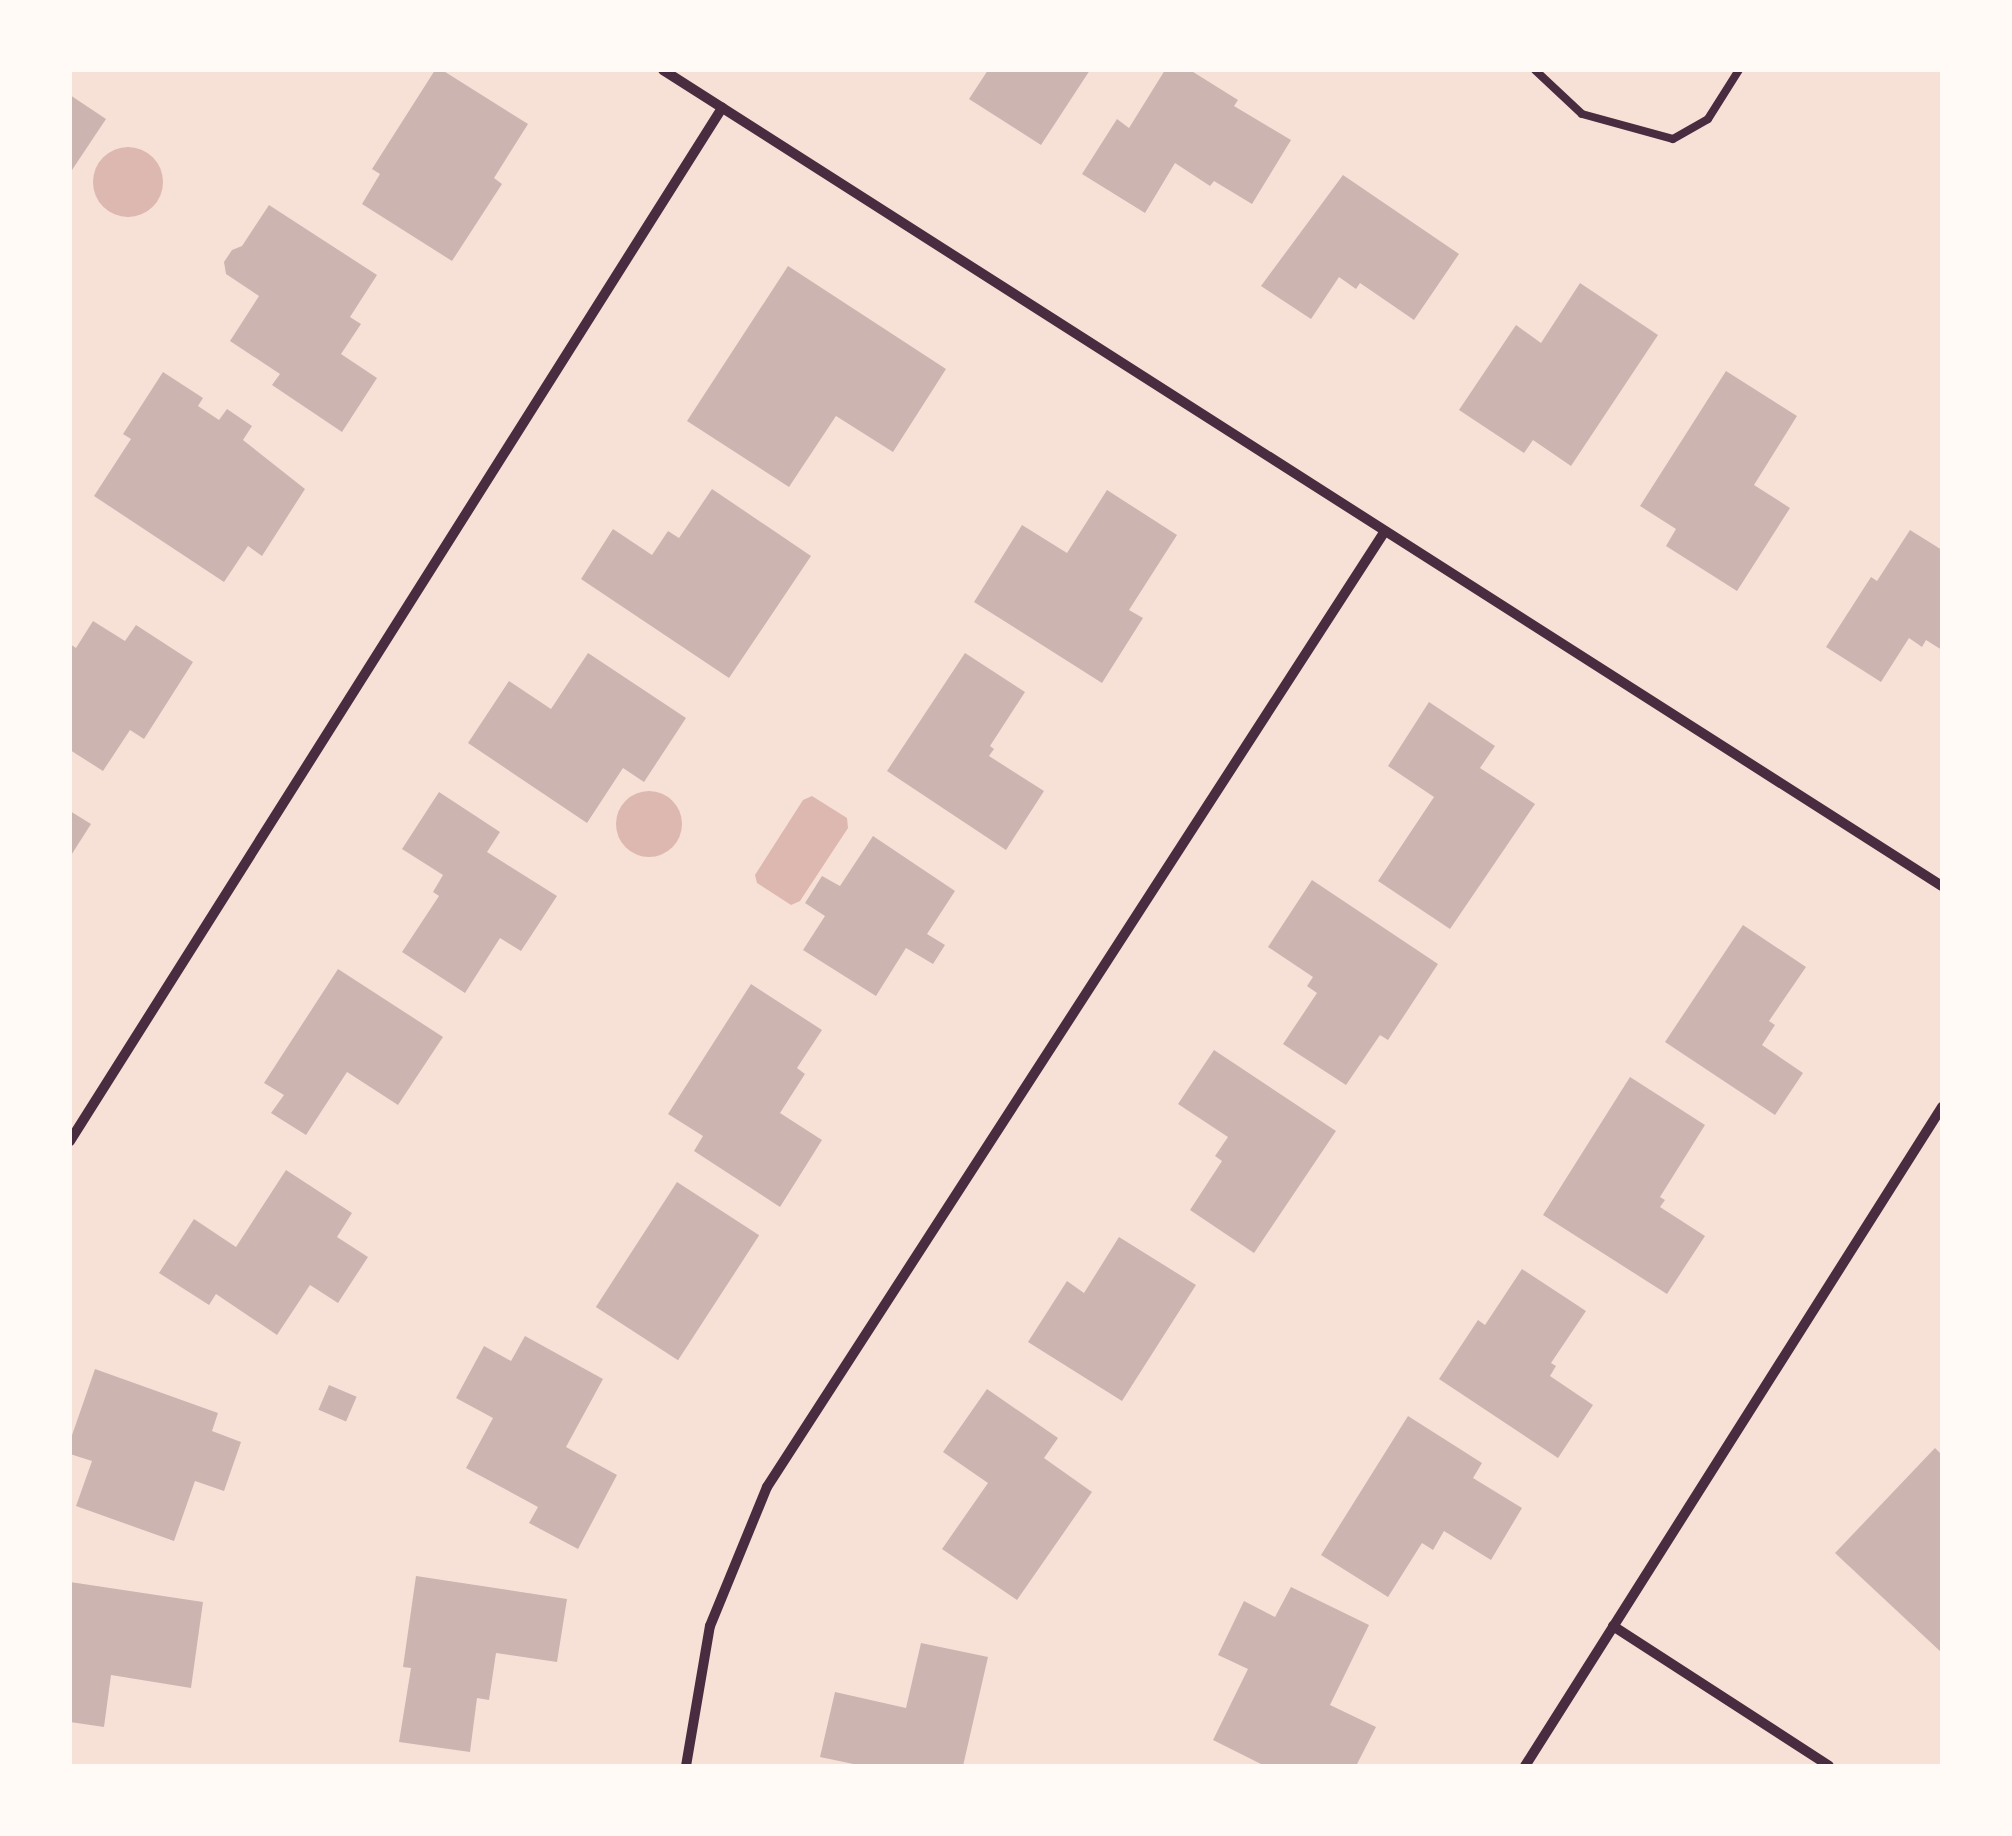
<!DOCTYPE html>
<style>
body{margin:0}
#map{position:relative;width:2012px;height:1836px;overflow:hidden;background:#f7e1d7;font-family:"PT Sans Narrow",sans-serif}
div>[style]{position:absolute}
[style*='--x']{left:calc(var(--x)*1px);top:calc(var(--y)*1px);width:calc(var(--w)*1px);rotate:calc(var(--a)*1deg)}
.water>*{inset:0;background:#dcb8b0}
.round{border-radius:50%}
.building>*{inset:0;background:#ccb4b1;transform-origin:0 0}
.service>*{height:8px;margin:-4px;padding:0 4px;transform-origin:4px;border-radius:4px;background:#4a2c40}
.minor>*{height:10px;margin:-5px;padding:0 5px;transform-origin:5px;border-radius:5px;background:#4a2c40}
span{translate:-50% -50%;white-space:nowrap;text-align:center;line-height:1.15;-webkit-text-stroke:10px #fffaf5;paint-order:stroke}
.frame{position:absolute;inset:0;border:72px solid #fffaf5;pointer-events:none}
</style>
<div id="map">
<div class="water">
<div class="round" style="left:93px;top:147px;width:70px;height:70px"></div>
<div class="round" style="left:616px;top:791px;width:66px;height:66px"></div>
<div style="clip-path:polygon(812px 796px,847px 818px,848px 828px,800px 901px,791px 905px,757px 883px,755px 875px,803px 800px)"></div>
</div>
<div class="building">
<div style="clip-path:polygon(435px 70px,442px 70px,528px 124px,494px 178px,502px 184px,452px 261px,362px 204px,380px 174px,372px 169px)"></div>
<div style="clip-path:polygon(988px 70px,1090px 70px,1041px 145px,969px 99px)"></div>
<div style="clip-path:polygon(1165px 70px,1190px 70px,1238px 100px,1234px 106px,1291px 140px,1252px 204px,1214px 181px,1210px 186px,1175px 163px,1145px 213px,1082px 174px,1117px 119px,1129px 128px)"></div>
<div style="clip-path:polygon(70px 95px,106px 119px,70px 173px)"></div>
<div style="clip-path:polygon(1343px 175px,1459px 254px,1414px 320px,1360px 283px,1356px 289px,1339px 277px,1311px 319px,1261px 286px)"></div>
<div style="clip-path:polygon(269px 205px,377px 275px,350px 317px,361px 324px,341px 354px,377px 378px,342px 432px,272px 385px,280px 374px,230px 341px,259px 296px,226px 274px,224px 262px,232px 250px,242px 246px)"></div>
<div style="clip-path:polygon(788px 266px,946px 369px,893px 452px,836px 416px,789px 487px,687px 421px)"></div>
<div style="clip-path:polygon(1580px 283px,1658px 335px,1571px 466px,1533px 440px,1524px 453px,1459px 410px,1516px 325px,1541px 343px)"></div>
<div style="clip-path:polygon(1726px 371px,1797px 416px,1754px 485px,1790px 508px,1737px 591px,1666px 546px,1676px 529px,1640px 506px)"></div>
<div style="clip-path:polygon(163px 372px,203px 398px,198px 406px,219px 420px,227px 409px,252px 426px,243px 440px,305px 489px,262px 556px,248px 546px,224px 582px,94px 496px,131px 439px,123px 434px)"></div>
<div style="clip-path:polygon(712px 489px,811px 556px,729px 678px,581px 579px,613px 529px,652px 555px,668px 531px,679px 538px)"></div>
<div style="clip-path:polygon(1107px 490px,1177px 535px,1129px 610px,1143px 618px,1102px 683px,974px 602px,1022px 525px,1067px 553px)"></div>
<div style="clip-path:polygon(1910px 530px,1942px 550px,1942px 650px,1926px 640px,1922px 647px,1909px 638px,1881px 682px,1826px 647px,1871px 577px,1877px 581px)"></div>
<div style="clip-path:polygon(93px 621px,125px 641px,136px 625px,193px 662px,144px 739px,130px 730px,103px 771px,70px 750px,70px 644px,76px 648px)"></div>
<div style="clip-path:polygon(588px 653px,686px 718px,644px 782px,623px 768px,587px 823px,468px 743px,509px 681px,551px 709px)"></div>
<div style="clip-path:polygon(965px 653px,1025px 692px,990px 746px,994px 749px,989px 756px,1044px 791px,1006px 850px,887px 771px)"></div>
<div style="clip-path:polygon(1429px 702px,1495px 746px,1480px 768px,1535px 804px,1450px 929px,1378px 881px,1434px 797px,1388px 766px)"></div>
<div style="clip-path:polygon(439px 792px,500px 832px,487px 852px,557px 896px,521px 951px,500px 938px,465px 993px,402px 952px,439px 896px,433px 892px,443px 875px,402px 849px)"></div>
<div style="clip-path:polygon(70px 811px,91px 824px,70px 857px)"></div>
<div style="clip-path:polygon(873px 836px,955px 891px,927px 934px,945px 945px,933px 964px,906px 948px,876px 996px,803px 950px,825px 916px,805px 903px,822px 876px,840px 886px)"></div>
<div style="clip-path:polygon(1312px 880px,1438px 964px,1388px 1040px,1380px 1035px,1346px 1085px,1283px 1044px,1317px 993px,1307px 986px,1313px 977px,1268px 947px)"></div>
<div style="clip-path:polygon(1743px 925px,1806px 967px,1769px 1021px,1775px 1025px,1762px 1045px,1803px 1073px,1775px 1115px,1665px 1042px)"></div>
<div style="clip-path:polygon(338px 969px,443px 1037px,398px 1105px,347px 1072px,306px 1135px,271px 1113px,284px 1095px,264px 1083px)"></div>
<div style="clip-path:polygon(751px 984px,822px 1030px,797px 1068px,805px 1074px,780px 1113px,822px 1140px,780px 1207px,694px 1151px,703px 1136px,668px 1114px)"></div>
<div style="clip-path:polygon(1214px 1050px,1336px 1131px,1254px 1253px,1190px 1210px,1222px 1161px,1215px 1156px,1228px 1137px,1178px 1104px)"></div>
<div style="clip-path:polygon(1630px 1077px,1705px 1125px,1660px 1197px,1665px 1200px,1660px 1207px,1705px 1236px,1667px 1294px,1543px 1215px)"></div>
<div style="clip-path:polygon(286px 1170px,352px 1213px,337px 1237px,368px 1257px,338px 1303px,310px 1285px,277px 1335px,216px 1294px,209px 1305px,159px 1273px,194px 1219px,236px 1247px)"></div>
<div style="left:677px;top:1182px;width:98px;height:149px;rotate:33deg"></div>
<div style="clip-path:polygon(1119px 1237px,1196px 1285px,1122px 1401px,1028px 1342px,1067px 1281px,1084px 1293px)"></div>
<div style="clip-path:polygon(1522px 1269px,1586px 1311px,1551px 1363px,1556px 1366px,1550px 1376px,1593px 1405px,1558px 1458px,1439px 1379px,1478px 1320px,1485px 1325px)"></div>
<div style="clip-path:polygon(525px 1336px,603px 1379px,566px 1447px,617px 1475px,578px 1549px,529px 1523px,538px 1507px,466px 1468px,493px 1418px,456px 1398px,484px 1346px,511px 1361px)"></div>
<div style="clip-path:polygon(95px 1369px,218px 1413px,212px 1431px,241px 1442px,224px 1491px,195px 1481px,174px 1541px,76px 1506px,92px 1461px,70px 1454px,70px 1441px)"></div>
<div style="left:329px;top:1385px;width:30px;height:27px;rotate:23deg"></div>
<div style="clip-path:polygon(987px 1389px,1058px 1438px,1044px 1458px,1092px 1492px,1017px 1600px,942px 1549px,988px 1483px,943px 1452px)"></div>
<div style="clip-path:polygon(1408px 1416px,1482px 1463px,1473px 1478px,1522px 1508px,1491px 1560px,1444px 1531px,1433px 1550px,1422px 1543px,1388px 1597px,1321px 1555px)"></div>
<div style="clip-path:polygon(1935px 1448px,1942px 1455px,1942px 1653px,1835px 1553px)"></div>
<div style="clip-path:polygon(416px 1576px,567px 1599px,557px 1662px,496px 1653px,489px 1700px,477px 1698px,470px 1752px,399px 1742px,411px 1668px,403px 1667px)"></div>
<div style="clip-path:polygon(70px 1582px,203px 1602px,191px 1688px,111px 1675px,104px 1727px,70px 1722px)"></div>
<div style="clip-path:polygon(1291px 1587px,1369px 1625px,1330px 1705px,1376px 1727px,1356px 1766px,1265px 1766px,1213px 1740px,1248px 1669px,1218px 1655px,1244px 1601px,1275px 1617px)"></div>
<div style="clip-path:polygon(921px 1643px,988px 1657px,963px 1766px,863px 1766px,820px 1757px,835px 1692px,906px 1708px)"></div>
</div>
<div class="service">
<div style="--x:1535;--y:70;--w:64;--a:43.1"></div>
<div style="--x:1582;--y:114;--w:94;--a:15.4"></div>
<div style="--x:1673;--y:139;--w:40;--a:-29.7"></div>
<div style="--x:1708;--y:119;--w:58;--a:-57.7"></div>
</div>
<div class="minor">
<div style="--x:663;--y:70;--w:1517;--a:32.54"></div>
<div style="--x:70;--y:1141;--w:1222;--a:-57.74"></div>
<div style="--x:1613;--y:1626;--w:257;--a:32.9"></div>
<div style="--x:686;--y:1766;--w:142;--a:-80.3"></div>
<div style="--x:710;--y:1626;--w:150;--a:-67.7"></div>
<div style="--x:767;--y:1487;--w:1138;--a:-57.12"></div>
<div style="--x:1525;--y:1766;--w:780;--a:-57.68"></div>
</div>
<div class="frame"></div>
</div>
